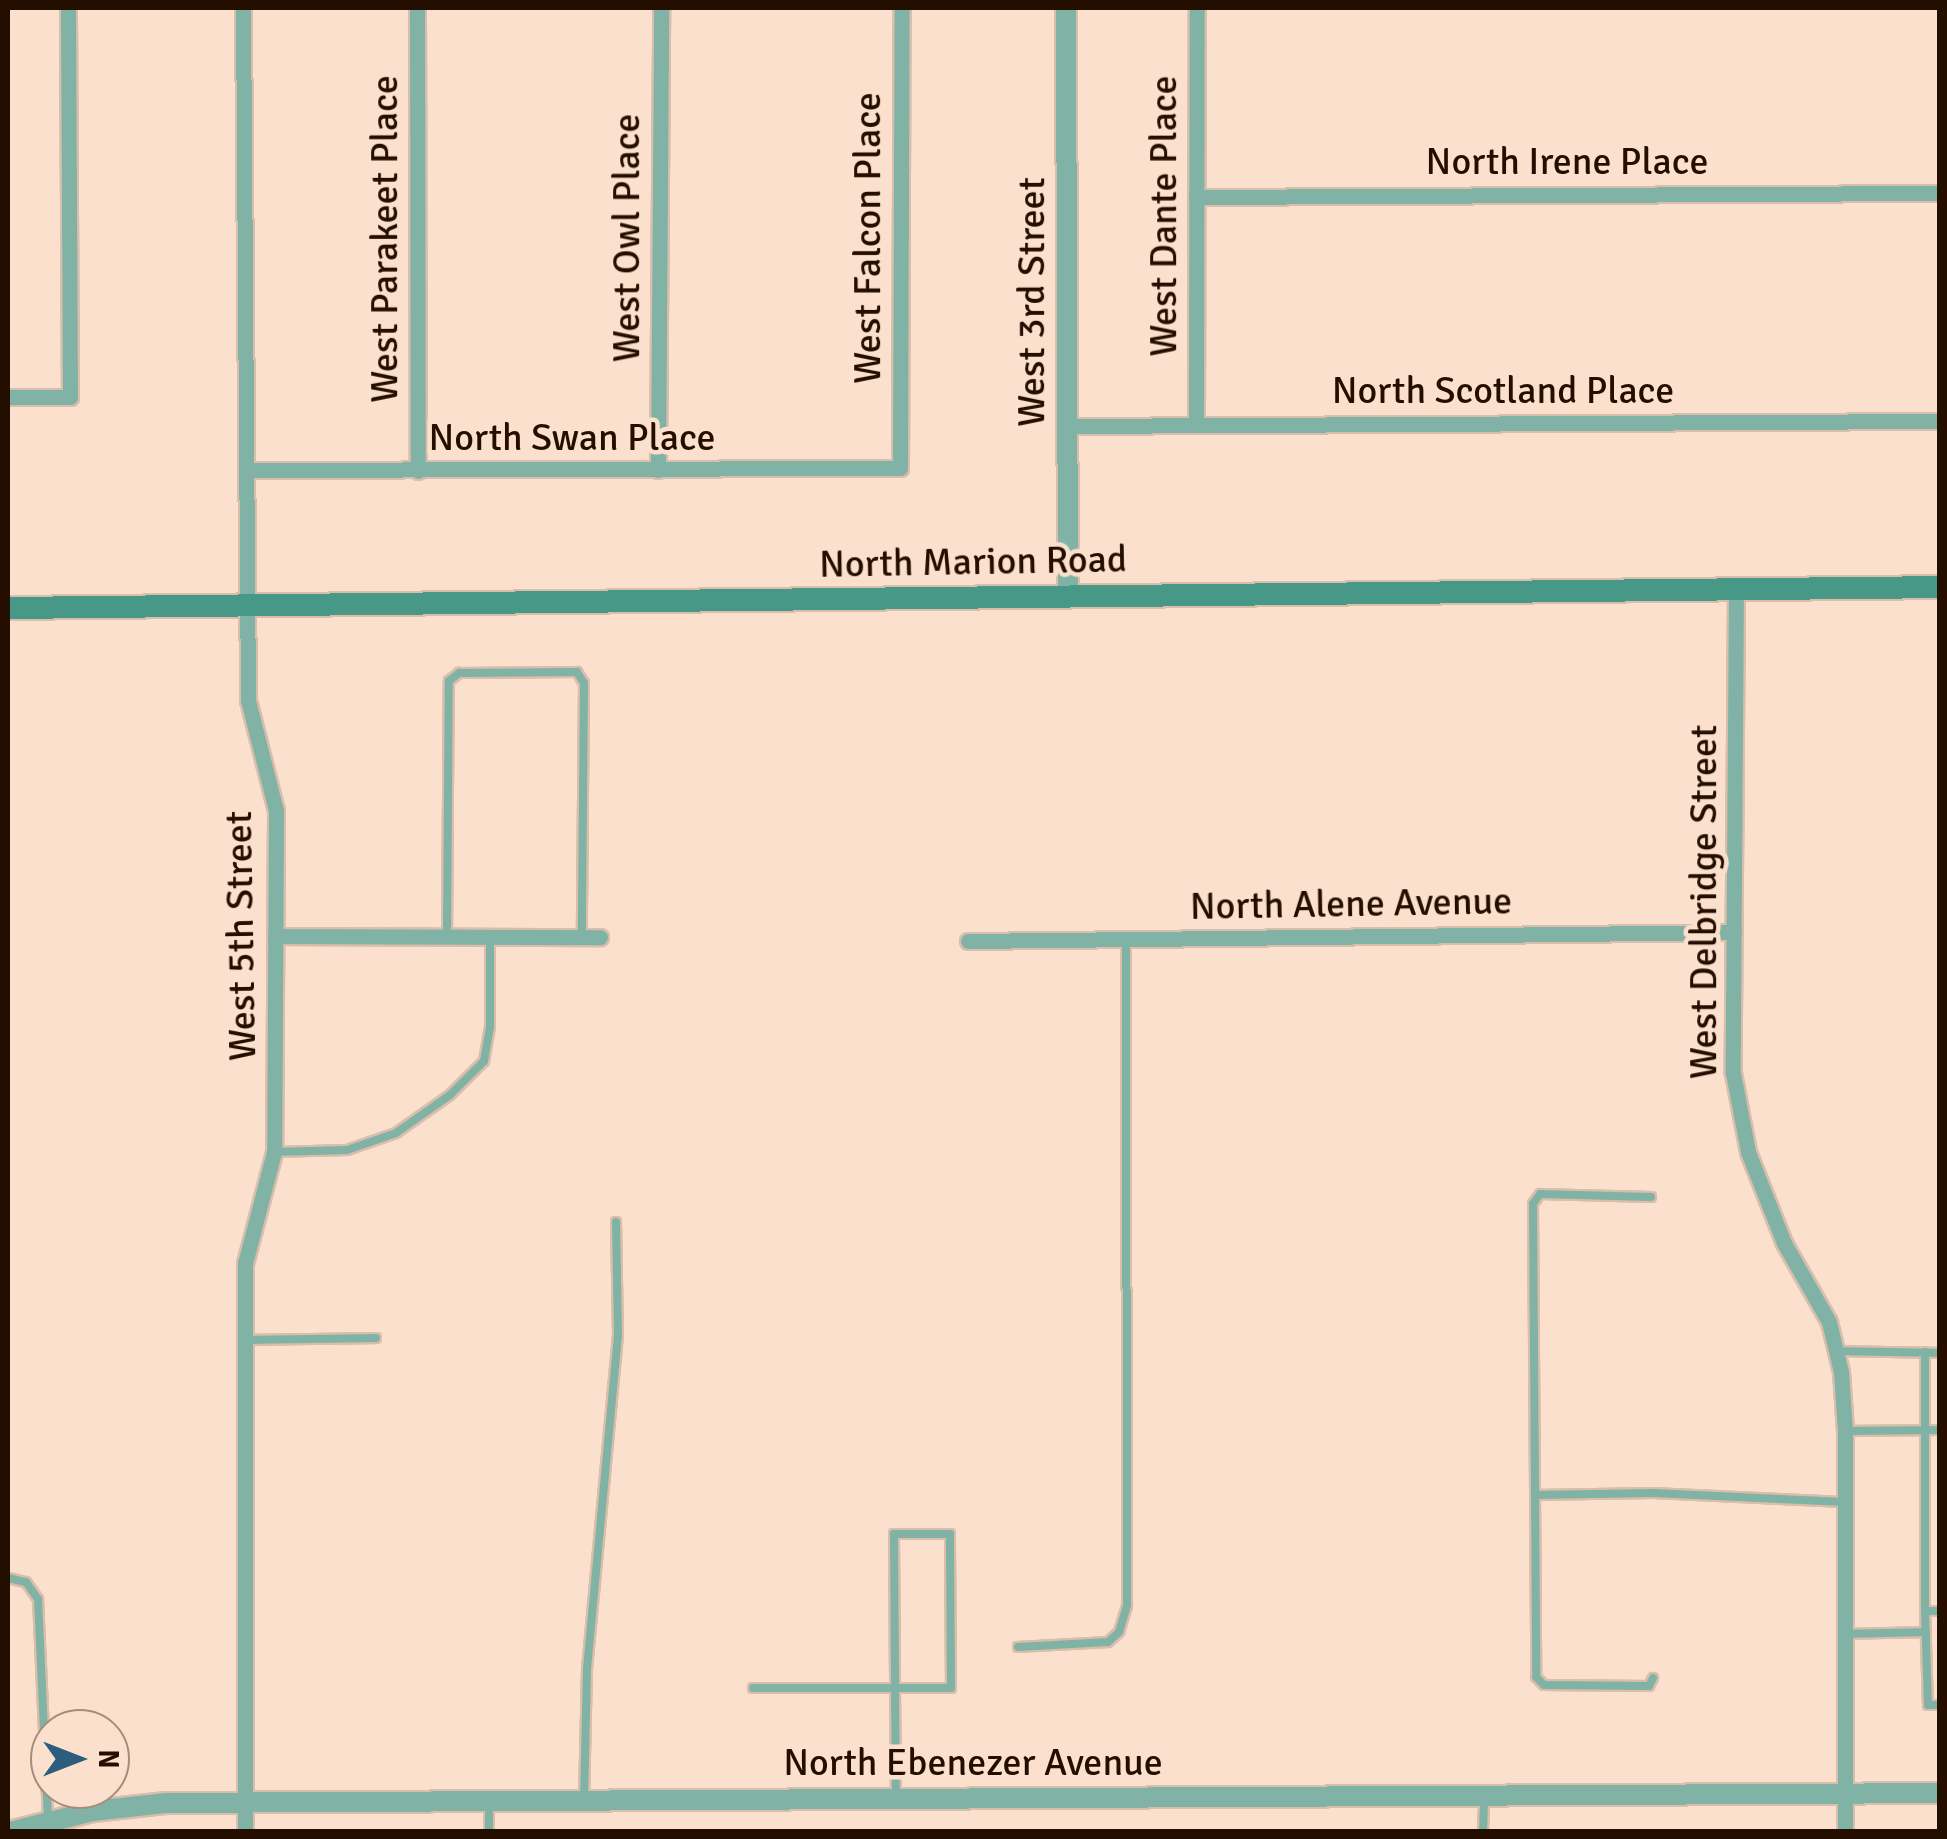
<!DOCTYPE html>
<style>
body{margin:0}
#map{position:relative;width:1947px;height:1839px;overflow:hidden;background:#fbe0cd;font-family:Signika,sans-serif}
div>[style]{position:absolute}
[style*='--x']{left:calc(var(--x)*1px);top:calc(var(--y)*1px);width:calc(var(--w)*1px);rotate:calc(var(--a)*1deg)}
.roads{filter:drop-shadow(2px 0 #d9beac) drop-shadow(-2px 0 #d9beac) drop-shadow(0 2px #d9beac) drop-shadow(0 -2px #d9beac)}
.service>*{height:8px;margin:-4px;padding:0 4px;transform-origin:4px;border-radius:4px;background:#81b2a6}
.minor>*{height:15px;margin:-7.5px;padding:0 7.5px;transform-origin:7.5px;border-radius:7.5px;background:#81b2a6}
.tertiary>*{height:20px;margin:-10px;padding:0 10px;transform-origin:10px;border-radius:10px;background:#81b2a6}
.secondary>*{height:22px;margin:-11px;padding:0 11px;transform-origin:11px;border-radius:11px;background:#489888}
span{translate:-50% -50%;white-space:nowrap;text-align:center;line-height:1.15;-webkit-text-stroke:9px #fbe0cd;paint-order:stroke}
.street-label{font-size:38px;color:#240e00}
.frame{position:absolute;inset:0;border:10px solid #240e00;pointer-events:none}
.north{position:absolute;left:30px;top:1709px;width:100px;height:100px;box-sizing:border-box;background:#fbe0cd;border:2px solid #a58c7b;border-radius:50%;rotate:90deg;font-size:28px;font-weight:700;line-height:40px;text-align:center;color:#240e00}
.north::after{content:'';display:block;margin:auto;width:35px;height:45px;background:#2d5d7c;clip-path:polygon(50% 0,100% 100%,50% 72%,0 100%)}
</style>
<div id="map">
<div class="roads">
<div class="service">
<div style="--x:447;--y:937;--w:256;--a:-89.6"></div>
<div style="--x:449;--y:681;--w:13;--a:-39"></div>
<div style="--x:459;--y:673;--w:118;--a:-0.5"></div>
<div style="--x:577;--y:672;--w:13;--a:58"></div>
<div style="--x:584;--y:683;--w:254;--a:90.5"></div>
<div style="--x:274;--y:1152;--w:73;--a:-1.6"></div>
<div style="--x:347;--y:1150;--w:52;--a:-19.1"></div>
<div style="--x:396;--y:1133;--w:66;--a:-35.1"></div>
<div style="--x:450;--y:1095;--w:48;--a:-45"></div>
<div style="--x:484;--y:1061;--w:35;--a:-80"></div>
<div style="--x:490;--y:1027;--w:90;--a:-90"></div>
<div style="--x:1651;--y:1197;--w:111;--a:-178.5"></div>
<div style="--x:1540;--y:1194;--w:12;--a:125"></div>
<div style="--x:1533;--y:1204;--w:473;--a:89.6"></div>
<div style="--x:1536;--y:1677;--w:11;--a:45"></div>
<div style="--x:1544;--y:1685;--w:105;--a:0.5"></div>
<div style="--x:1649;--y:1686;--w:9;--a:-63"></div>
<div style="--x:245;--y:1340;--w:131;--a:-0.9"></div>
<div style="--x:1836;--y:1351;--w:104;--a:1.1"></div>
<div style="--x:1925;--y:1352;--w:259;--a:90"></div>
<div style="--x:1845;--y:1431;--w:95;--a:-0.6"></div>
<div style="--x:1535;--y:1495;--w:118;--a:-1"></div>
<div style="--x:1653;--y:1493;--w:191;--a:2.7"></div>
<div style="--x:8;--y:1578;--w:18;--a:13"></div>
<div style="--x:26;--y:1582;--w:21;--a:55"></div>
<div style="--x:38;--y:1599;--w:223;--a:87.4"></div>
<div style="--x:1940;--y:1611;--w:15;--a:180"></div>
<div style="--x:1925;--y:1611;--w:94;--a:88.2"></div>
<div style="--x:1928;--y:1705;--w:12;--a:0"></div>
<div style="--x:1845;--y:1634;--w:81;--a:-1.4"></div>
<div style="--x:1018;--y:1647;--w:90;--a:-3.2"></div>
<div style="--x:1108;--y:1642;--w:15;--a:-42"></div>
<div style="--x:1119;--y:1632;--w:28;--a:-73"></div>
<div style="--x:1127;--y:1605;--w:666;--a:-90.09"></div>
<div style="--x:753;--y:1688;--w:198;--a:0"></div>
<div style="--x:951;--y:1688;--w:154;--a:-90.4"></div>
<div style="--x:950;--y:1534;--w:56;--a:180"></div>
<div style="--x:894;--y:1534;--w:154;--a:89.6"></div>
<div style="--x:895;--y:1688;--w:110;--a:89.5"></div>
<div style="--x:584;--y:1801;--w:132;--a:-88.7"></div>
<div style="--x:587;--y:1669;--w:334;--a:-84.7"></div>
<div style="--x:618;--y:1336;--w:114;--a:-91"></div>
<div style="--x:489;--y:1832;--w:31;--a:-90"></div>
<div style="--x:1483;--y:1832;--w:32;--a:-88"></div>
</div>
<div class="minor">
<div style="--x:243;--y:8;--w:692;--a:89.59"></div>
<div style="--x:248;--y:700;--w:114;--a:75.8"></div>
<div style="--x:276;--y:811;--w:341;--a:90.3"></div>
<div style="--x:274;--y:1152;--w:115;--a:104.6"></div>
<div style="--x:245;--y:1263;--w:569;--a:90"></div>
<div style="--x:417;--y:8;--w:463;--a:89.9"></div>
<div style="--x:1196;--y:197;--w:744;--a:-0.31"></div>
<div style="--x:8;--y:397;--w:62;--a:0"></div>
<div style="--x:70;--y:397;--w:389;--a:-90.3"></div>
<div style="--x:1196;--y:425;--w:417;--a:-89.9"></div>
<div style="--x:1067;--y:426;--w:873;--a:-0.33"></div>
<div style="--x:246;--y:470;--w:654;--a:-0.18"></div>
<div style="--x:900;--y:468;--w:460;--a:-89.8"></div>
<div style="--x:658;--y:470;--w:462;--a:-89.6"></div>
<div style="--x:1736;--y:589;--w:484;--a:90.4"></div>
<div style="--x:1733;--y:1073;--w:80;--a:79.2"></div>
<div style="--x:1748;--y:1152;--w:98;--a:68.4"></div>
<div style="--x:1784;--y:1243;--w:91;--a:60.3"></div>
<div style="--x:1829;--y:1322;--w:51;--a:76.5"></div>
<div style="--x:1841;--y:1372;--w:59;--a:86.1"></div>
<div style="--x:1845;--y:1431;--w:401;--a:90"></div>
<div style="--x:275;--y:936;--w:325;--a:0.2"></div>
<div style="--x:968;--y:941;--w:766;--a:-0.67"></div>
</div>
<div class="tertiary">
<div style="--x:1066;--y:8;--w:588;--a:89.81"></div>
<div style="--x:10;--y:1832;--w:86;--a:-14.2"></div>
<div style="--x:93;--y:1811;--w:72;--a:-6.3"></div>
<div style="--x:165;--y:1803;--w:1775;--a:-0.32"></div>
</div>
<div class="secondary">
<div style="--x:8;--y:608;--w:1932;--a:-0.62"></div>
</div>
</div>
<div class="street-label">
<span style="left:1567px;top:162px">North Irene Place</span>
<span style="left:1164px;top:216px;rotate:-90deg">West Dante Place</span>
<span style="left:627px;top:238px;rotate:-90deg">West Owl Place</span>
<span style="left:868px;top:238px;rotate:-90deg">West Falcon Place</span>
<span style="left:385px;top:239px;rotate:-90deg">West Parakeet Place</span>
<span style="left:1032px;top:302px;rotate:-90deg">West 3rd Street</span>
<span style="left:1503px;top:391px">North Scotland Place</span>
<span style="left:572px;top:438px">North Swan Place</span>
<span style="left:973px;top:562px;rotate:-1deg">North Marion Road</span>
<span style="left:1704px;top:902px;rotate:-90deg">West Delbridge Street</span>
<span style="left:1351px;top:904px;rotate:-1deg">North Alene Avenue</span>
<span style="left:241px;top:936px;rotate:-91deg">West 5th Street</span>
<span style="left:973px;top:1763px">North Ebenezer Avenue</span>
</div>
<div class="frame"></div>
<div class="north">N</div>
</div>
